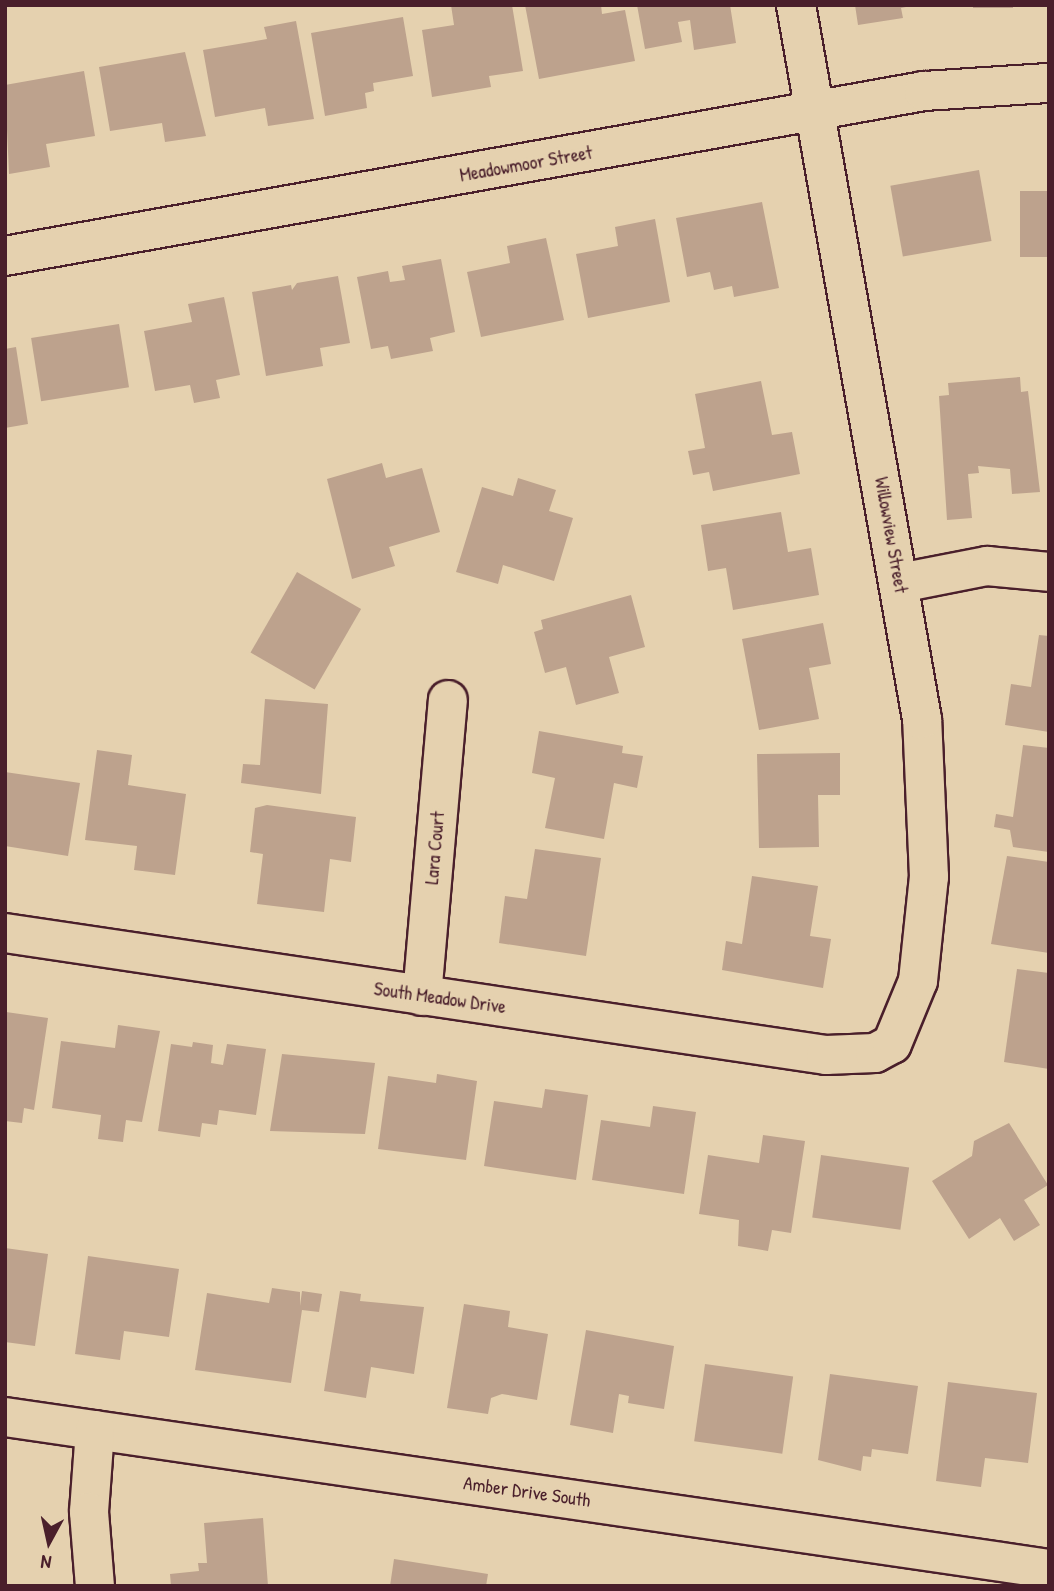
<!DOCTYPE html>
<style>
body{margin:0}
#map{position:relative;width:1054px;height:1591px;overflow:hidden;background:#e5d1af;font-family:"Patrick Hand",sans-serif}
div>[style]{position:absolute}
[style*='--x']{left:calc(var(--x)*1px);top:calc(var(--y)*1px);width:calc(var(--w)*1px);rotate:calc(var(--a)*1deg)}
.building>*{inset:0;background:#bda28d;transform-origin:0 0}
.roads{filter:drop-shadow(2px 0 #4a1f2b) drop-shadow(-2px 0 #4a1f2b) drop-shadow(0 2px #4a1f2b) drop-shadow(0 -2px #4a1f2b)}
.minor>*{height:38px;margin:-19px;padding:0 19px;transform-origin:19px;border-radius:19px;background:#e5d1af}
span{translate:-50% -50%;white-space:nowrap;text-align:center;line-height:1.15;-webkit-text-stroke:6px #e5d1af;paint-order:stroke}
.street-label{font-size:19px;color:#4a1f2b}
.frame{position:absolute;inset:0;border:7px solid #4a1f2b;pointer-events:none}
.north{position:absolute;left:14px;top:1507px;width:70px;height:70px;-webkit-text-stroke:5px #e5d1af;paint-order:stroke;rotate:188deg;font-size:19px;font-weight:700;line-height:28px;text-align:center;color:#4a1f2b}
.north::after{content:'';display:block;margin:auto;width:24px;height:32px;background:#4a1f2b;clip-path:polygon(50% 0,100% 100%,50% 72%,0 100%)}
</style>
<div id="map">
<div class="building">
<div style="clip-path:polygon(451px 5px,512px 5px,523px 71px,489px 76px,491px 87px,432px 97px,422px 30px,454px 25px)"></div>
<div style="clip-path:polygon(525px 5px,601px 5px,602px 14px,625px 10px,635px 61px,539px 79px)"></div>
<div style="clip-path:polygon(637px 5px,730px 5px,736px 43px,694px 50px,690px 20px,678px 22px,682px 42px,645px 49px)"></div>
<div style="clip-path:polygon(855px 5px,906px 5px,906px 7px,901px 8px,903px 18px,858px 25px)"></div>
<div style="left:973px;top:5px;width:40px;height:3px"></div>
<div style="clip-path:polygon(403px 17px,413px 76px,373px 83px,374px 91px,365px 93px,367px 108px,325px 116px,311px 33px)"></div>
<div style="clip-path:polygon(296px 21px,314px 119px,268px 126px,265px 108px,215px 117px,203px 50px,267px 39px,264px 27px)"></div>
<div style="clip-path:polygon(185px 52px,206px 136px,165px 142px,162px 123px,110px 131px,99px 67px)"></div>
<div style="clip-path:polygon(84px 71px,95px 136px,46px 144px,50px 167px,9px 174px,5px 85px)"></div>
<div style="left:979px;top:170px;width:72px;height:90px;rotate:80deg"></div>
<div style="left:1020px;top:191px;width:29px;height:66px"></div>
<div style="clip-path:polygon(762px 202px,779px 288px,734px 297px,732px 286px,714px 290px,710px 272px,687px 277px,676px 218px)"></div>
<div style="clip-path:polygon(655px 219px,670px 302px,588px 318px,576px 254px,618px 246px,615px 227px)"></div>
<div style="clip-path:polygon(546px 238px,564px 320px,481px 337px,467px 272px,510px 263px,507px 246px)"></div>
<div style="clip-path:polygon(441px 259px,455px 332px,430px 338px,433px 351px,391px 359px,388px 346px,371px 349px,357px 277px,388px 271px,390px 282px,405px 280px,402px 266px)"></div>
<div style="clip-path:polygon(338px 276px,350px 343px,320px 348px,323px 366px,266px 376px,252px 292px,291px 285px,292px 290px,297px 283px)"></div>
<div style="clip-path:polygon(224px 297px,240px 375px,216px 380px,220px 398px,194px 403px,190px 385px,155px 391px,144px 331px,192px 322px,188px 304px)"></div>
<div style="left:119px;top:324px;width:64px;height:89px;rotate:81deg"></div>
<div style="clip-path:polygon(16px 347px,28px 424px,5px 428px,5px 349px)"></div>
<div style="clip-path:polygon(1020px 377px,1021px 392px,1028px 391px,1040px 492px,1012px 494px,1010px 469px,978px 466px,979px 473px,968px 474px,972px 518px,947px 520px,939px 396px,949px 395px,948px 383px)"></div>
<div style="clip-path:polygon(761px 381px,772px 435px,792px 432px,800px 474px,713px 491px,709px 472px,693px 475px,688px 451px,705px 448px,695px 394px)"></div>
<div style="clip-path:polygon(382px 463px,386px 478px,422px 468px,440px 532px,389px 547px,395px 566px,352px 579px,327px 479px)"></div>
<div style="clip-path:polygon(518px 478px,556px 490px,549px 511px,573px 518px,554px 581px,503px 565px,498px 584px,456px 572px,482px 487px,513px 496px)"></div>
<div style="clip-path:polygon(781px 512px,788px 552px,811px 548px,819px 595px,733px 610px,726px 568px,708px 571px,701px 525px)"></div>
<div style="left:297px;top:572px;width:74px;height:93px;rotate:30deg"></div>
<div style="clip-path:polygon(631px 595px,645px 647px,609px 657px,619px 693px,576px 705px,566px 667px,545px 673px,534px 632px,543px 629px,541px 620px)"></div>
<div style="clip-path:polygon(823px 623px,831px 664px,809px 668px,819px 719px,759px 730px,742px 639px)"></div>
<div style="clip-path:polygon(1039px 635px,1049px 636px,1049px 732px,1005px 725px,1011px 684px,1031px 687px)"></div>
<div style="clip-path:polygon(265px 699px,328px 704px,321px 794px,241px 783px,243px 764px,260px 765px)"></div>
<div style="clip-path:polygon(539px 731px,623px 746px,622px 753px,643px 756px,637px 788px,614px 783px,604px 839px,545px 828px,555px 778px,532px 773px)"></div>
<div style="clip-path:polygon(1023px 745px,1049px 748px,1049px 852px,1013px 847px,1010px 830px,994px 827px,996px 814px,1013px 817px)"></div>
<div style="clip-path:polygon(97px 750px,132px 755px,128px 785px,186px 794px,175px 875px,134px 870px,137px 846px,85px 840px)"></div>
<div style="clip-path:polygon(840px 753px,840px 795px,818px 795px,819px 847px,759px 848px,757px 754px)"></div>
<div style="clip-path:polygon(5px 772px,80px 783px,68px 856px,5px 846px)"></div>
<div style="clip-path:polygon(267px 805px,356px 817px,351px 862px,330px 859px,324px 912px,257px 904px,263px 854px,250px 852px,255px 808px)"></div>
<div style="clip-path:polygon(535px 849px,601px 858px,586px 956px,499px 943px,505px 896px,527px 899px)"></div>
<div style="clip-path:polygon(1007px 856px,1049px 862px,1049px 953px,991px 944px)"></div>
<div style="clip-path:polygon(752px 876px,818px 886px,810px 936px,831px 939px,823px 988px,722px 970px,726px 941px,742px 944px)"></div>
<div style="clip-path:polygon(1017px 969px,1049px 973px,1049px 1069px,1004px 1062px)"></div>
<div style="clip-path:polygon(6px 1012px,48px 1018px,34px 1110px,24px 1108px,22px 1123px,5px 1121px)"></div>
<div style="clip-path:polygon(118px 1025px,160px 1031px,142px 1122px,126px 1120px,123px 1142px,98px 1139px,101px 1115px,52px 1108px,61px 1041px,115px 1048px)"></div>
<div style="clip-path:polygon(193px 1042px,213px 1045px,211px 1063px,223px 1065px,227px 1044px,266px 1049px,256px 1115px,219px 1110px,217px 1125px,202px 1123px,200px 1137px,158px 1131px,171px 1044px,192px 1047px)"></div>
<div style="clip-path:polygon(282px 1054px,375px 1063px,365px 1134px,270px 1131px)"></div>
<div style="clip-path:polygon(437px 1074px,477px 1081px,466px 1160px,378px 1149px,388px 1076px,436px 1083px)"></div>
<div style="clip-path:polygon(545px 1089px,588px 1095px,576px 1180px,484px 1166px,494px 1101px,542px 1108px)"></div>
<div style="clip-path:polygon(653px 1106px,696px 1112px,684px 1194px,592px 1180px,601px 1120px,650px 1127px)"></div>
<div style="clip-path:polygon(1009px 1123px,1048px 1185px,1024px 1200px,1040px 1225px,1014px 1241px,1000px 1218px,969px 1239px,932px 1181px,972px 1156px,974px 1141px)"></div>
<div style="clip-path:polygon(763px 1135px,805px 1141px,791px 1233px,772px 1230px,768px 1251px,738px 1246px,739px 1220px,699px 1214px,708px 1155px,759px 1163px)"></div>
<div style="left:821px;top:1155px;width:89px;height:63px;rotate:8deg"></div>
<div style="clip-path:polygon(5px 1248px,48px 1254px,35px 1346px,5px 1342px)"></div>
<div style="clip-path:polygon(88px 1256px,179px 1269px,169px 1337px,124px 1331px,120px 1360px,75px 1354px)"></div>
<div style="clip-path:polygon(272px 1288px,300px 1292px,300px 1306px,302px 1291px,322px 1294px,319px 1312px,302px 1310px,291px 1383px,195px 1370px,207px 1293px,269px 1303px)"></div>
<div style="clip-path:polygon(340px 1291px,361px 1294px,360px 1301px,424px 1307px,414px 1374px,371px 1367px,366px 1398px,324px 1391px)"></div>
<div style="clip-path:polygon(464px 1304px,510px 1311px,508px 1327px,548px 1334px,537px 1400px,502px 1394px,491px 1398px,488px 1414px,447px 1408px)"></div>
<div style="clip-path:polygon(586px 1330px,674px 1346px,664px 1409px,628px 1403px,629px 1396px,619px 1394px,613px 1433px,570px 1425px)"></div>
<div style="left:705px;top:1364px;width:89px;height:78px;rotate:8deg"></div>
<div style="clip-path:polygon(830px 1374px,918px 1386px,908px 1454px,872px 1449px,871px 1457px,863px 1456px,861px 1471px,818px 1460px)"></div>
<div style="clip-path:polygon(948px 1382px,1037px 1393px,1028px 1463px,985px 1458px,981px 1487px,936px 1481px)"></div>
<div style="clip-path:polygon(263px 1518px,268px 1586px,171px 1586px,170px 1574px,199px 1571px,198px 1563px,207px 1563px,204px 1523px)"></div>
<div style="clip-path:polygon(394px 1559px,488px 1574px,486px 1586px,390px 1586px)"></div>
</div>
<div class="roads">
<div class="minor">
<div style="--x:5;--y:256;--w:934;--a:-10.18"></div>
<div style="--x:924;--y:91;--w:125;--a:-3.7"></div>
<div style="--x:900;--y:583;--w:89;--a:-11.1"></div>
<div style="--x:987;--y:566;--w:62;--a:5.5"></div>
<div style="--x:5;--y:933;--w:830;--a:8.45"></div>
<div style="--x:826;--y:1055;--w:49;--a:-2.3"></div>
<div style="--x:875;--y:1053;--w:19;--a:-28"></div>
<div style="--x:892;--y:1044;--w:68;--a:-67.6"></div>
<div style="--x:918;--y:981;--w:105;--a:-84"></div>
<div style="--x:929;--y:877;--w:158;--a:-92.5"></div>
<div style="--x:922;--y:719;--w:725;--a:-100.01"></div>
<div style="--x:422;--y:996;--w:297;--a:-85"></div>
<div style="--x:5;--y:1417;--w:1055;--a:8.28"></div>
<div style="--x:95;--y:1430;--w:82;--a:94.2"></div>
<div style="--x:89;--y:1512;--w:74;--a:85.4"></div>
</div>
</div>
<div class="street-label">
<span style="left:526px;top:164px;rotate:-10deg">Meadowmoor Street</span>
<span style="left:891px;top:535px;rotate:80deg">Willowview Street</span>
<span style="left:435px;top:848px;rotate:-85deg">Lara Court</span>
<span style="left:440px;top:998px;rotate:8deg">South Meadow Drive</span>
<span style="left:527px;top:1492px;rotate:8deg">Amber Drive South</span>
</div>
<div class="frame"></div>
<div class="north">N</div>
</div>
